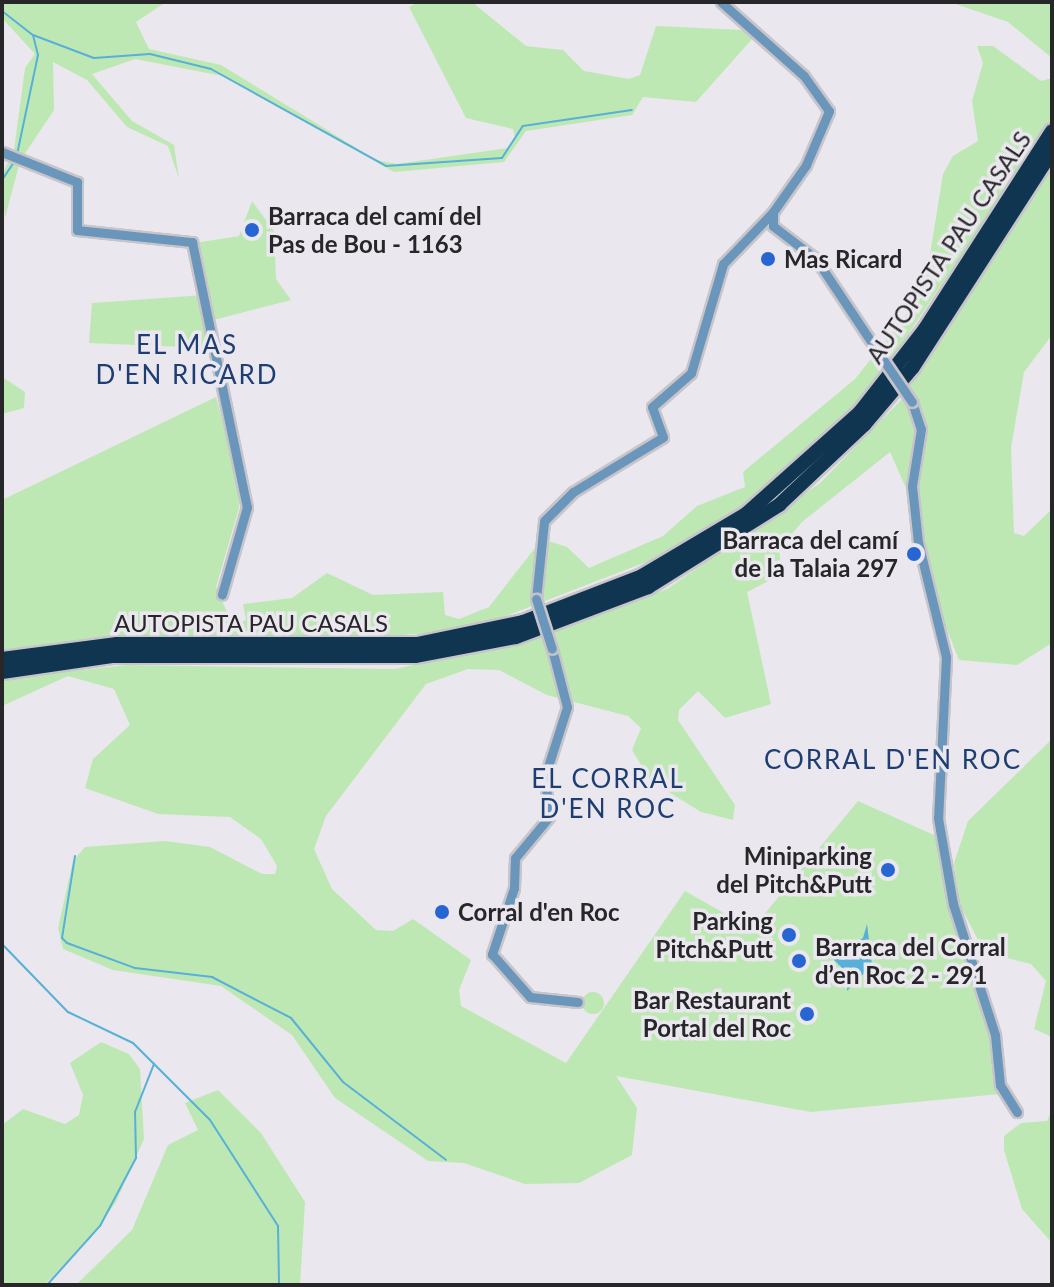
<!DOCTYPE html>
<meta charset="utf-8">
<style>
body{margin:0}
#map{position:relative;width:1054px;height:1287px;overflow:hidden;background:#eae7ee;font-family:Lato,sans-serif}
div>[style]{position:absolute}
[style*='--x']{left:calc(var(--x)*1px);top:calc(var(--y)*1px);width:calc(var(--w)*1px);rotate:calc(var(--a)*1deg)}
.green>*{inset:0;background:#bee8b3}
.round{border-radius:50%}
.water>*{inset:0;background:#57b0d8}
.stream>*{height:2px;margin:-1px;padding:0 1px;transform-origin:1px;border-radius:1px;background:#57b0d8}
.roads{filter:drop-shadow(2px 0 #c7c4ca) drop-shadow(-2px 0 #c7c4ca) drop-shadow(0 2px #c7c4ca) drop-shadow(0 -2px #c7c4ca)}
.minor>*{height:9px;margin:-4.5px;padding:0 4.5px;transform-origin:4.5px;border-radius:4.5px;background:#6a96bb}
.highway>*{height:14px;margin:-7px;padding:0 7px;transform-origin:7px;border-radius:7px;background:#0f3551}
.bridges{filter:drop-shadow(2px 0 #c7c4ca) drop-shadow(-2px 0 #c7c4ca) drop-shadow(0 2px #c7c4ca) drop-shadow(0 -2px #c7c4ca)}
.minor-bridge>*{height:9px;margin:-4.5px;padding:0 4.5px;transform-origin:4.5px;border-radius:4.5px;background:#6a96bb}
.dots>*{width:22px;height:22px;translate:-50% -50%;box-sizing:border-box;border:4px solid #eae7ee;border-radius:50%}
span{translate:-50% -50%;white-space:nowrap;text-align:center;line-height:1.15;-webkit-text-stroke:7px #eae7ee;paint-order:stroke}
.poi-label{font-size:24px;color:#272628;font-weight:700}
.left{translate:0 -50%;text-align:left}
.right{translate:-100% -50%;text-align:right}
.street-label{font-size:24px;color:#272628}
.neighbourhood-label{font-size:26px;color:#1d3d73;letter-spacing:2px}
.frame{position:absolute;inset:0;border:4px solid #272628;pointer-events:none}
</style>
<div id="map">
<div class="green">
<div style="clip-path:polygon(2px 2px,166px 2px,136px 22px,149px 49px,221px 65px,376px 160px,397px 164px,508px 148px,515px 137px,513px 129px,466px 118px,409px 7px,418px 2px,472px 2px,526px 46px,563px 50px,584px 71px,629px 79px,640px 75px,656px 26px,743px 30px,753px 38px,696px 102px,643px 97px,632px 115px,526px 131px,504px 162px,394px 172px,223px 76px,135px 59px,92px 74px,132px 121px,174px 145px,179px 179px,168px 146px,127px 127px,87px 80px,53px 62px,54px 110px,20px 161px,5px 218px,2px 175px,14px 150px,25px 68px,35px 54px,2px 18px)"></div>
<div style="clip-path:polygon(950px 2px,1052px 2px,1052px 58px,1008px 22px)"></div>
<div style="clip-path:polygon(977px 46px,993px 46px,1041px 81px,1052px 78px,1052px 120px,870px 391px,749px 503px,677px 550px,470px 630px,321px 641px,125px 636px,2px 652px,2px 500px,216px 397px,239px 481px,239px 508px,216px 587px,233px 626px,246px 620px,243px 604px,292px 598px,327px 573px,373px 595px,443px 592px,445px 615px,459px 619px,489px 607px,542px 539px,567px 547px,589px 568px,663px 536px,697px 506px,745px 487px,743px 472px,855px 379px,924px 292px,943px 174px,953px 156px,978px 141px,972px 101px,983px 63px)"></div>
<div style="clip-path:polygon(1052px 163px,1052px 335px,1024px 372px,1011px 448px,1014px 533px,1024px 536px,1052px 509px,1052px 643px,1017px 665px,959px 660px,938px 607px,922px 524px,890px 452px,802px 522px,779px 549px,782px 574px,747px 592px,771px 704px,725px 718px,698px 691px,679px 710px,678px 720px,735px 805px,733px 820px,701px 812px,651px 781px,632px 750px,641px 728px,628px 716px,547px 695px,499px 670px,468px 669px,426px 684px,326px 816px,314px 849px,332px 889px,376px 930px,393px 931px,413px 919px,471px 960px,459px 990px,461px 1006px,566px 1063px,685px 891px,752px 929px,858px 801px,943px 839px,951px 910px,996px 1043px,1000px 1094px,811px 1112px,616px 1076px,637px 1108px,632px 1155px,579px 1183px,525px 1184px,464px 1163px,428px 1161px,335px 1098px,292px 1035px,221px 986px,113px 970px,63px 949px,58px 928px,73px 861px,85px 847px,165px 841px,210px 847px,262px 874px,275px 874px,277px 866px,261px 839px,230px 817px,158px 814px,85px 788px,93px 759px,130px 725px,114px 689px,68px 676px,2px 706px,2px 679px,126px 665px,395px 669px,527px 641px,667px 589px,820px 483px,901px 400px)"></div>
<div style="clip-path:polygon(252px 201px,274px 231px,276px 279px,291px 300px,206px 322px,209px 348px,89px 343px,92px 303px,204px 295px,195px 243px,239px 236px)"></div>
<div style="clip-path:polygon(2px 377px,25px 392px,24px 408px,2px 414px)"></div>
<div style="clip-path:polygon(1052px 739px,1052px 1037px,1034px 1029px,1046px 981px,1031px 964px,984px 952px,959px 903px,954px 863px,968px 821px)"></div>
<div class="round" style="left:582px;top:992px;width:22px;height:22px"></div>
<div style="clip-path:polygon(101px 1042px,129px 1054px,140px 1069px,144px 1139px,116px 1202px,90px 1239px,44px 1285px,2px 1285px,2px 1125px,23px 1109px,65px 1124px,79px 1115px,83px 1095px,70px 1063px)"></div>
<div style="clip-path:polygon(218px 1090px,261px 1133px,305px 1202px,300px 1285px,76px 1285px,132px 1230px,168px 1145px,198px 1130px,185px 1103px)"></div>
<div style="clip-path:polygon(1052px 1110px,1052px 1243px,1022px 1209px,1004px 1150px,1004px 1136px,1021px 1123px,1047px 1121px)"></div>
</div>
<div class="water">
<div style="clip-path:polygon(867px 924px,872px 965px,847px 991px,848px 974px,831px 957px,863px 938px)"></div>
</div>
<div class="stream">
<div style="--x:2;--y:11;--w:39;--a:38"></div>
<div style="--x:33;--y:35;--w:21;--a:76"></div>
<div style="--x:38;--y:55;--w:102;--a:101.9"></div>
<div style="--x:33;--y:35;--w:65;--a:20.7"></div>
<div style="--x:94;--y:58;--w:56;--a:-4.1"></div>
<div style="--x:150;--y:54;--w:63;--a:13.8"></div>
<div style="--x:211;--y:69;--w:200;--a:29"></div>
<div style="--x:386;--y:166;--w:116;--a:-3.9"></div>
<div style="--x:502;--y:158;--w:38;--a:-57"></div>
<div style="--x:523;--y:126;--w:110;--a:-8.4"></div>
<div style="--x:2;--y:180;--w:23;--a:-56"></div>
<div style="--x:75;--y:856;--w:83;--a:99"></div>
<div style="--x:62;--y:938;--w:7;--a:45"></div>
<div style="--x:67;--y:943;--w:72;--a:20.2"></div>
<div style="--x:135;--y:968;--w:78;--a:6.7"></div>
<div style="--x:212;--y:977;--w:89;--a:27.4"></div>
<div style="--x:291;--y:1018;--w:82;--a:50.9"></div>
<div style="--x:343;--y:1082;--w:129;--a:37.1"></div>
<div style="--x:2;--y:944;--w:95;--a:45.9"></div>
<div style="--x:68;--y:1012;--w:72;--a:25.5"></div>
<div style="--x:133;--y:1043;--w:109;--a:45"></div>
<div style="--x:210;--y:1120;--w:126;--a:57.3"></div>
<div style="--x:278;--y:1226;--w:59;--a:89"></div>
<div style="--x:47;--y:1285;--w:79;--a:-48.1"></div>
<div style="--x:100;--y:1226;--w:77;--a:-62.1"></div>
<div style="--x:136;--y:1158;--w:46;--a:-91.2"></div>
<div style="--x:135;--y:1112;--w:52;--a:-68.4"></div>
</div>
<div class="roads">
<div class="minor">
<div style="--x:721;--y:2;--w:111;--a:41.7"></div>
<div style="--x:804;--y:76;--w:43;--a:54.5"></div>
<div style="--x:829;--y:111;--w:59;--a:113.1"></div>
<div style="--x:806;--y:165;--w:57;--a:125.1"></div>
<div style="--x:773;--y:212;--w:14;--a:90"></div>
<div style="--x:773;--y:226;--w:54;--a:37.5"></div>
<div style="--x:816;--y:259;--w:119;--a:56.3"></div>
<div style="--x:2;--y:152;--w:81;--a:21.8"></div>
<div style="--x:77;--y:182;--w:48;--a:90"></div>
<div style="--x:77;--y:230;--w:116;--a:6"></div>
<div style="--x:192;--y:242;--w:271;--a:78.3"></div>
<div style="--x:247;--y:507;--w:91;--a:106"></div>
<div style="--x:912;--y:402;--w:28;--a:72"></div>
<div style="--x:921;--y:429;--w:58;--a:99"></div>
<div style="--x:912;--y:486;--w:56;--a:83.9"></div>
<div style="--x:918;--y:542;--w:118;--a:76.3"></div>
<div style="--x:946;--y:657;--w:161;--a:92.8"></div>
<div style="--x:938;--y:818;--w:87;--a:80.1"></div>
<div style="--x:953;--y:904;--w:138;--a:72.2"></div>
<div style="--x:995;--y:1035;--w:50;--a:84.3"></div>
<div style="--x:1000;--y:1085;--w:32;--a:58"></div>
<div style="--x:536;--y:599;--w:78;--a:-84.1"></div>
<div style="--x:544;--y:521;--w:41;--a:-45"></div>
<div style="--x:573;--y:492;--w:105;--a:-31.4"></div>
<div style="--x:663;--y:437;--w:32;--a:-110"></div>
<div style="--x:652;--y:407;--w:52;--a:-41.1"></div>
<div style="--x:691;--y:373;--w:114;--a:-73.6"></div>
<div style="--x:723;--y:264;--w:72;--a:-46.1"></div>
<div style="--x:552;--y:649;--w:60;--a:75.5"></div>
<div style="--x:567;--y:707;--w:72;--a:107.7"></div>
<div style="--x:545;--y:776;--w:41;--a:84.4"></div>
<div style="--x:549;--y:817;--w:53;--a:129.7"></div>
<div style="--x:515;--y:858;--w:30;--a:92"></div>
<div style="--x:514;--y:888;--w:70;--a:108.4"></div>
<div style="--x:492;--y:954;--w:57;--a:48.5"></div>
<div style="--x:530;--y:997;--w:48;--a:5.9"></div>
</div>
<div class="highway">
<div style="--x:2;--y:659;--w:116;--a:-7.4"></div>
<div style="--x:117;--y:644;--w:300;--a:0"></div>
<div style="--x:417;--y:644;--w:108;--a:-11.7"></div>
<div style="--x:523;--y:622;--w:128;--a:-21.1"></div>
<div style="--x:642;--y:576;--w:121;--a:-30.8"></div>
<div style="--x:746;--y:514;--w:153;--a:-41.8"></div>
<div style="--x:860;--y:412;--w:105;--a:-51.9"></div>
<div style="--x:925;--y:329;--w:235;--a:-57.3"></div>
<div style="--x:2;--y:672;--w:111;--a:-8.3"></div>
<div style="--x:112;--y:656;--w:303;--a:0"></div>
<div style="--x:415;--y:656;--w:103;--a:-10.7"></div>
<div style="--x:516;--y:637;--w:141;--a:-20.7"></div>
<div style="--x:648;--y:587;--w:155;--a:-32"></div>
<div style="--x:779;--y:505;--w:117;--a:-43.3"></div>
<div style="--x:864;--y:425;--w:76;--a:-49.8"></div>
<div style="--x:913;--y:367;--w:257;--a:-57.2"></div>
</div>
</div>
<div class="bridges">
<div class="minor-bridge">
<div style="--x:882;--y:358;--w:53;--a:55.7"></div>
<div style="--x:536;--y:599;--w:52;--a:72.3"></div>
</div>
</div>
<div class="dots">
<div style="left:252px;top:230px;background:#2665d2"></div>
<div style="left:768px;top:259px;background:#2665d2"></div>
<div style="left:914px;top:554px;background:#2665d2"></div>
<div style="left:888px;top:870px;background:#2665d2"></div>
<div style="left:442px;top:912px;background:#2665d2"></div>
<div style="left:789px;top:935px;background:#2665d2"></div>
<div style="left:799px;top:961px;background:#2665d2"></div>
<div style="left:807px;top:1014px;background:#2665d2"></div>
</div>
<div class="poi-label">
<span class="left" style="left:268px;top:230px">Barraca del camí del<br>Pas de Bou - 1163</span>
<span class="left" style="left:784px;top:259px">Mas Ricard</span>
<span class="right" style="left:898px;top:554px">Barraca del camí<br>de la Talaia 297</span>
<span class="right" style="left:872px;top:870px">Miniparking<br>del Pitch&amp;Putt</span>
<span class="left" style="left:458px;top:912px">Corral d'en Roc</span>
<span class="right" style="left:773px;top:935px">Parking<br>Pitch&amp;Putt</span>
<span class="left" style="left:815px;top:961px">Barraca del Corral<br>d’en Roc 2 - 291</span>
<span class="right" style="left:791px;top:1014px">Bar Restaurant<br>Portal del Roc</span>
</div>
<div class="street-label">
<span style="left:948px;top:247px;rotate:-56deg">AUTOPISTA PAU CASALS</span>
<span style="left:251px;top:623px">AUTOPISTA PAU CASALS</span>
</div>
<div class="neighbourhood-label">
<span style="left:187px;top:360px">EL MAS<br>D'EN RICARD</span>
<span style="left:893px;top:760px">CORRAL D'EN ROC</span>
<span style="left:608px;top:794px">EL CORRAL<br>D'EN ROC</span>
</div>
<div class="frame"></div>
</div>
